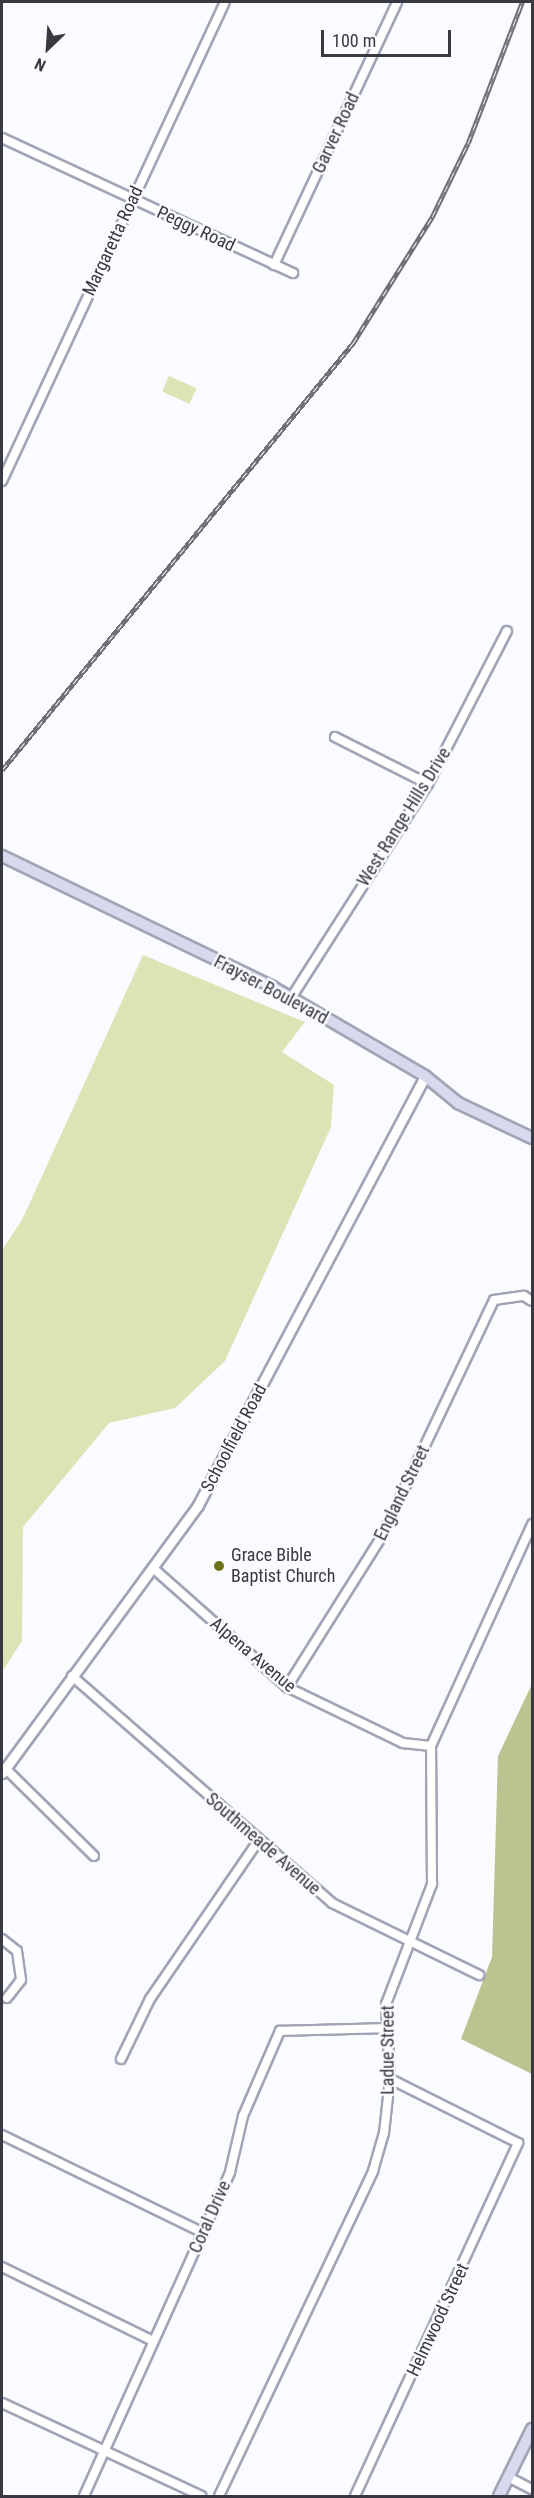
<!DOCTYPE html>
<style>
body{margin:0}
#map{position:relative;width:534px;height:2498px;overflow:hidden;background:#fafbff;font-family:"Roboto Condensed",sans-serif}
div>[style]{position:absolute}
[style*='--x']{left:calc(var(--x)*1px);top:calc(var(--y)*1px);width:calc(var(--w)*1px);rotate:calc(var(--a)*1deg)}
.green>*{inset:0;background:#dee3b6;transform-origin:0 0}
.forest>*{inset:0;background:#bdc291}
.roads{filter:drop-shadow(2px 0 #a1a4b5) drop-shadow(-2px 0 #a1a4b5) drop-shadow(0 2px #a1a4b5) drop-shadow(0 -2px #a1a4b5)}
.minor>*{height:8px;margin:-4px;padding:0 4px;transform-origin:4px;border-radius:4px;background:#fff}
.tertiary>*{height:9px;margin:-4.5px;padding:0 4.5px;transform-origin:4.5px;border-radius:4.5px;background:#fff}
.secondary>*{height:10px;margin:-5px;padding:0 5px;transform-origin:5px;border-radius:5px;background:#d7d9ef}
.rail>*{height:4.5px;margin-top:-2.25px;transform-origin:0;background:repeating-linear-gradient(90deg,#fafbff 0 7px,#707177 0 14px);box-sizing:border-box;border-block:2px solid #707177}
.dots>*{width:16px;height:16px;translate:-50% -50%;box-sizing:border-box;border:3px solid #fafbff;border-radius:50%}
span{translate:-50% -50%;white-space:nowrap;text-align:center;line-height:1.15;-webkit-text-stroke:5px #fafbff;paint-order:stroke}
.street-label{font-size:18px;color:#383941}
.poi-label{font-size:18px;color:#383941}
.left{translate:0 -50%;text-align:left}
.frame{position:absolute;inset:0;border:3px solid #383941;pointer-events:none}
.north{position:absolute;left:18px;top:18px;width:60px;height:60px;-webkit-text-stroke:4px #fafbff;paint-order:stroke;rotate:205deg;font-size:16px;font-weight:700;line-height:24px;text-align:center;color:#383941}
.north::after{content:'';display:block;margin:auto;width:21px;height:27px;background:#383941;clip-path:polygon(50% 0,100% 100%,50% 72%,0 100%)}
.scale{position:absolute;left:321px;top:30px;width:130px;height:27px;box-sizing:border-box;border:3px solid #383941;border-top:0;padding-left:8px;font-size:18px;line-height:21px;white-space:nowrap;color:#383941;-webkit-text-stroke:4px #fafbff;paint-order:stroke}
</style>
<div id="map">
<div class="green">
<div style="left:169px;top:376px;width:30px;height:17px;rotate:24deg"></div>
<div style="clip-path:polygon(143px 955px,305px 1022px,282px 1052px,334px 1085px,331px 1127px,225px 1361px,175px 1408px,109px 1423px,23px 1527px,22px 1641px,2px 1672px,2px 1250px,22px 1220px)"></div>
</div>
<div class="forest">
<div style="clip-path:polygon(532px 1684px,532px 2074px,461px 2039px,492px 1957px,498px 1756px)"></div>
</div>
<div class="roads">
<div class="minor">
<div style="--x:2;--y:138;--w:321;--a:24.9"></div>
<div style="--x:274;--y:265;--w:290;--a:-64.9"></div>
<div style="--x:2;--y:481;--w:528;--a:-65.04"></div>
<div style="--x:335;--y:737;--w:104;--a:26.8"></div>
<div style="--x:291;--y:998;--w:254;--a:-57.4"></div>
<div style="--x:428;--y:784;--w:172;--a:-62.7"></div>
<div style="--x:154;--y:1569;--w:178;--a:41.6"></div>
<div style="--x:287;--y:1687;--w:129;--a:25.8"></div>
<div style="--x:403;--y:1743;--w:28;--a:6"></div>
<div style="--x:72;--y:1676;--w:345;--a:41.1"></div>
<div style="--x:332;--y:1903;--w:164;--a:26.1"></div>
<div style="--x:287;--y:1687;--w:176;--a:-57.8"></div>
<div style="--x:381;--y:1538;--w:263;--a:-64.6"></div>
<div style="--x:494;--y:1300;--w:30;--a:-8"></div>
<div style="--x:524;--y:1296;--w:9;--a:32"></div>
<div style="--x:5;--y:1768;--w:125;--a:44.7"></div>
<div style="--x:2;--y:1939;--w:19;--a:39"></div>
<div style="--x:17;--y:1951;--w:29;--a:82"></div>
<div style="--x:21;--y:1980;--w:23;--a:128"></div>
<div style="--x:121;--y:2059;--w:67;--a:-64.2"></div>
<div style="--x:150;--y:1999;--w:191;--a:-55.6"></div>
<div style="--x:2;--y:2135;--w:225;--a:25.9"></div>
<div style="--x:2;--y:2267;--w:168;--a:26.1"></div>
<div style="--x:2;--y:2403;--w:220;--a:25"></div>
<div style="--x:508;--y:2477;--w:27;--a:27"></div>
<div style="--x:84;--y:2496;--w:355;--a:-65.7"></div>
<div style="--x:230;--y:2172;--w:57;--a:-76.9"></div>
<div style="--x:243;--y:2116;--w:93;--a:-66.5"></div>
<div style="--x:280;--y:2031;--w:106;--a:-1.6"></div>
<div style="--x:219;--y:2496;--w:360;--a:-64.6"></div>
<div style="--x:373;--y:2171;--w:40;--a:-74"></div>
<div style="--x:384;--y:2133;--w:54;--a:-83.7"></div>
<div style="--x:390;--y:2079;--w:75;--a:-93.1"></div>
<div style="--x:386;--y:2004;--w:129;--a:-69"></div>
<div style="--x:432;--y:1884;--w:138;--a:-90.4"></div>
<div style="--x:431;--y:1746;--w:244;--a:-65.5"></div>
<div style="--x:355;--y:2496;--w:389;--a:-65.2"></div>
<div style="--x:518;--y:2143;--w:143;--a:-153.4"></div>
</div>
<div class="tertiary">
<div style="--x:2;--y:1773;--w:332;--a:-53.8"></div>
<div style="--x:198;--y:1505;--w:485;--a:-62.1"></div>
</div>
<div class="secondary">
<div style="--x:2;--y:856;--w:299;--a:25.8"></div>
<div style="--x:271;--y:986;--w:178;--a:30.3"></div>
<div style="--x:425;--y:1076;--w:43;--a:39.3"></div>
<div style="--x:458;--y:1103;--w:82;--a:25.3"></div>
<div style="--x:499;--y:2496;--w:75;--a:-63.8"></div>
</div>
</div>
<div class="rail">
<div style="--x:2;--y:770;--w:553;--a:-50.58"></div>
<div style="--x:353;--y:343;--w:149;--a:-57.9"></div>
<div style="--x:432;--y:217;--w:82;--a:-64.1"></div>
<div style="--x:468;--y:143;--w:151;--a:-69"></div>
</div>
<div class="dots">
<div style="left:219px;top:1566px;background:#6d7117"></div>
</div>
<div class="street-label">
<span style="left:336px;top:133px;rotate:-65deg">Garver Road</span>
<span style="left:196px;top:229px;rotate:25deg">Peggy Road</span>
<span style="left:113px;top:241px;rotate:-65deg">Margaretta Road</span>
<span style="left:404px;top:817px;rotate:-58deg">West Range Hills Drive</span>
<span style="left:271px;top:990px;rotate:28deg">Frayser Boulevard</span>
<span style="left:234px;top:1438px;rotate:-62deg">Schoolfield Road</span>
<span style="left:402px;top:1493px;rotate:-64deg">England Street</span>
<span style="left:253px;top:1655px;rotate:40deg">Alpena Avenue</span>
<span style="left:263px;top:1844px;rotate:41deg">Southmeade Avenue</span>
<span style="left:388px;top:2050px;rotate:-90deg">Ladue Street</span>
<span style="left:210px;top:2217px;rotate:-66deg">Coral Drive</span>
<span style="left:438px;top:2320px;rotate:-65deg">Helmwood Street</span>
</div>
<div class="poi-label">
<span class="left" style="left:231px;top:1566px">Grace Bible<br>Baptist Church</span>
</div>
<div class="frame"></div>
<div class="north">N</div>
<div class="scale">100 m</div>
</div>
